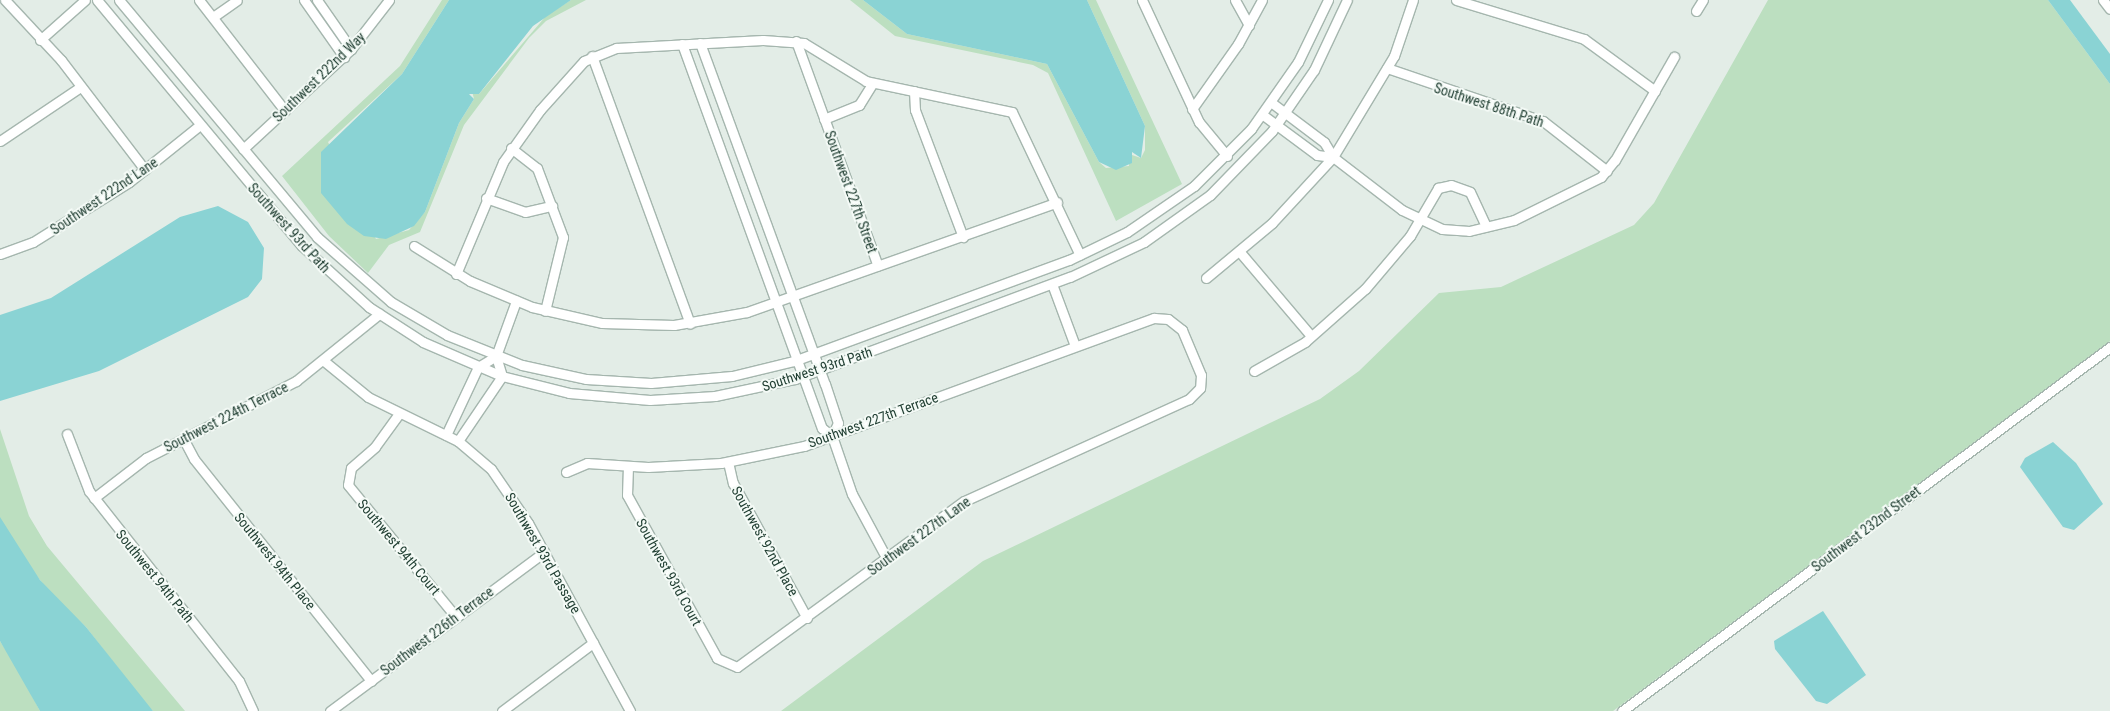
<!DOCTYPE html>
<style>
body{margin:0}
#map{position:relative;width:2110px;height:711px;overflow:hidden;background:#e3ede7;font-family:"Roboto Condensed",sans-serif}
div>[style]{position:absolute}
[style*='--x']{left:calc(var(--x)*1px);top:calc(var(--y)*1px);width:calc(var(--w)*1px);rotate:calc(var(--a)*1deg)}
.green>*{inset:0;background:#bcdfc0}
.water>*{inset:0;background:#8ad3d4}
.roads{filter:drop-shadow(1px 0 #a5b6ae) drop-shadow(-1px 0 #a5b6ae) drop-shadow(0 1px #a5b6ae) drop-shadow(0 -1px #a5b6ae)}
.minor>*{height:9px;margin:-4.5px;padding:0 4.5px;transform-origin:4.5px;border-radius:4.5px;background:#fff}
span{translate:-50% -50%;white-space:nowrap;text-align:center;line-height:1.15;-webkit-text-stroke:4px #f4faf6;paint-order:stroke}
.street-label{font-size:14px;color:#224034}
</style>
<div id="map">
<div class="green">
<div style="clip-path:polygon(442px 0,449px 0,402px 74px,328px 142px,376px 239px,409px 230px,425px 212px,459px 123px,474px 99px,472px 91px,479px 94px,546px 16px,571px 0,586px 0,546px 21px,529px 38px,464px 125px,420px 232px,389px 245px,368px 273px,329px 236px,282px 176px,400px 66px)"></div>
<div style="clip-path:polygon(850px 0,863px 0,907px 34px,1047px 64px,1099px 162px,1106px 168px,1129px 166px,1129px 154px,1141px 158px,1145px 150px,1145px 126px,1087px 0,1096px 0,1182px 184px,1116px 221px,1048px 73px,1033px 65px,895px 36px)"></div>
<div style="clip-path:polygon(1768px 0,2048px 0,2110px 84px,2110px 341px,1613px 711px,781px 711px,983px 561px,1320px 399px,1359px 371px,1439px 293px,1501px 287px,1634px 225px,1654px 203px)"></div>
<div style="clip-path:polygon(0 429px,29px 516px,47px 546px,185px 711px,153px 711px,146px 705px,86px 627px,50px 593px,14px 546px,0 518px)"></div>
<div style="clip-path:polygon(0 641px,18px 669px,40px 711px,0 711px)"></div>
</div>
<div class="water">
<div style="clip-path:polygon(449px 0,571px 0,533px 26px,479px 94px,469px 94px,474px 99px,459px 123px,425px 212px,414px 226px,386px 239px,364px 236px,347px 224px,321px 193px,321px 152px,402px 74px)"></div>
<div style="clip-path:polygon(863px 0,1087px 0,1145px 126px,1141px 158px,1132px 152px,1132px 163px,1116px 170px,1099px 162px,1047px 64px,907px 34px)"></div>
<div style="clip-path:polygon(2048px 0,2070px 0,2110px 54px,2110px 84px)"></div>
<div style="clip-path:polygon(218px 206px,248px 222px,264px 248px,262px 279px,248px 297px,99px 371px,0 401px,0 315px,51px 298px,180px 217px)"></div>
<div style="clip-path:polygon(2053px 442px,2076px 463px,2103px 504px,2074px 530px,2063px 527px,2020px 467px,2025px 458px)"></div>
<div style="clip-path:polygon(0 517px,40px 580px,86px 627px,153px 711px,40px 711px,0 641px)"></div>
<div style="clip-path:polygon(1823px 611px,1866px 675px,1827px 704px,1816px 701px,1775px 649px,1774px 641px)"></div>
</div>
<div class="roads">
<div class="minor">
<div style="--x:5;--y:0;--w:82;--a:47"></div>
<div style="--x:61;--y:60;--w:138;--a:52.6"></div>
<div style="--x:97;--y:0;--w:320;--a:50.2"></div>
<div style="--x:302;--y:246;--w:91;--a:42.3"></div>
<div style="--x:369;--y:307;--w:64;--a:32.9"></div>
<div style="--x:423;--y:342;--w:86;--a:23.3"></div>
<div style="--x:502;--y:376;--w:69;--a:14.2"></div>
<div style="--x:569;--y:393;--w:81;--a:4.9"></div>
<div style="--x:650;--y:400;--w:65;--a:-3.5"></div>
<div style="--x:715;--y:396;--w:82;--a:-12"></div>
<div style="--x:795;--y:379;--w:293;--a:-20.4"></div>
<div style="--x:1070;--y:277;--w:82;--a:-25.3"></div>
<div style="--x:1144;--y:242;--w:81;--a:-35.5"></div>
<div style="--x:1210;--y:195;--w:89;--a:-45.9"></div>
<div style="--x:1272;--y:131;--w:74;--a:-55.5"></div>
<div style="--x:1314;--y:70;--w:77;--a:-64.8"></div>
<div style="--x:119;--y:0;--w:309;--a:50.1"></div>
<div style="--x:317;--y:237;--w:98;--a:41.3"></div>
<div style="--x:391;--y:302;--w:65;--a:30.5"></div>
<div style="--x:447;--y:335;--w:81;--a:21.8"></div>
<div style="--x:522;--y:365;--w:66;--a:12.3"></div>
<div style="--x:586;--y:379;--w:65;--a:3.5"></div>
<div style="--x:651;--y:383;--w:81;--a:-4.9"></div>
<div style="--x:732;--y:376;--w:64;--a:-13.6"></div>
<div style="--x:794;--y:361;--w:293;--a:-20.2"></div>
<div style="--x:1069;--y:260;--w:64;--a:-25.8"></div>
<div style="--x:1127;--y:232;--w:81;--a:-34.5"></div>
<div style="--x:1194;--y:186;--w:81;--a:-45"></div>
<div style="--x:1251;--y:129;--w:82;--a:-55"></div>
<div style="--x:1298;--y:62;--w:69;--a:-64.2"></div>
<div style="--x:199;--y:0;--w:140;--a:52.2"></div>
<div style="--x:304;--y:0;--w:70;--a:54.9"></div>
<div style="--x:317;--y:0;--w:60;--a:55.2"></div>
<div style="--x:1142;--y:0;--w:135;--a:65"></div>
<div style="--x:1199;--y:122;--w:44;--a:50.5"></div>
<div style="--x:1235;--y:0;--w:29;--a:61"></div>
<div style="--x:1456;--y:0;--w:134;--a:16.9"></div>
<div style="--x:1584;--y:39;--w:88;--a:36.2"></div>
<div style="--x:2103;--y:0;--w:11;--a:52"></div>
<div style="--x:1696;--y:11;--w:13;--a:-58"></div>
<div style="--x:213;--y:17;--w:29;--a:-35"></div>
<div style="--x:40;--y:40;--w:60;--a:-41.6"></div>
<div style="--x:796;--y:41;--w:239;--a:70"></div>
<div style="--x:700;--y:43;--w:363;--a:69.9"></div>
<div style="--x:825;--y:384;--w:41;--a:71.6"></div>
<div style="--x:838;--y:423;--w:14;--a:115"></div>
<div style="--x:682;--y:44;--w:409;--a:70"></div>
<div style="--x:822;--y:428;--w:13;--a:39"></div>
<div style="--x:832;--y:436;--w:61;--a:71"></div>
<div style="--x:852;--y:494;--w:74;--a:61.7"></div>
<div style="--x:592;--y:56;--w:285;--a:69.9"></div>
<div style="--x:1387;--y:68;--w:165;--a:18.8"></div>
<div style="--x:1543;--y:121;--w:81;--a:38"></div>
<div style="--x:914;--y:91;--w:19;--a:87"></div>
<div style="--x:915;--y:110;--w:136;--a:69.3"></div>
<div style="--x:1272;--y:103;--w:65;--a:36.9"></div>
<div style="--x:1324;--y:142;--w:17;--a:59"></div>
<div style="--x:1333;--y:157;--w:87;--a:37.5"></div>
<div style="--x:1402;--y:210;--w:44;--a:25.4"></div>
<div style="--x:1442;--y:229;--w:27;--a:4"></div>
<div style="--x:1469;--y:231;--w:46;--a:-13.7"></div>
<div style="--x:1514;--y:220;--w:97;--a:-26.3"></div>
<div style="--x:1601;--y:177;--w:22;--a:-51"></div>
<div style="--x:1615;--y:160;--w:119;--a:-60.2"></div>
<div style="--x:1192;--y:109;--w:80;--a:-54.7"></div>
<div style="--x:1238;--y:44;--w:50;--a:-61.4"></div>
<div style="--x:1263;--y:115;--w:67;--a:36.5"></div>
<div style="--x:1317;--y:155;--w:16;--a:7"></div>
<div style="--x:824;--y:119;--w:38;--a:-22"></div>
<div style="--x:859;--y:105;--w:26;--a:-58"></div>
<div style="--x:0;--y:141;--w:95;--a:-33.9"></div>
<div style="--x:511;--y:148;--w:33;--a:38"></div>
<div style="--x:537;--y:168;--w:74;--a:69.4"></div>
<div style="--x:563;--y:237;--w:76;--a:103.7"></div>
<div style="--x:243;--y:149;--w:147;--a:-42.8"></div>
<div style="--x:351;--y:49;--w:62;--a:-52.2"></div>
<div style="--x:486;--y:198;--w:41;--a:19.7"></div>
<div style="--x:525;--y:212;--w:28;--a:-13"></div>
<div style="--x:414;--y:246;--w:66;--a:32"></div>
<div style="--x:470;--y:281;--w:67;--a:22.8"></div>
<div style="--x:532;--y:307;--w:72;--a:12.9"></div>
<div style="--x:602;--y:323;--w:72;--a:1.6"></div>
<div style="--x:674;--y:325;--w:74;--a:-10.1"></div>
<div style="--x:747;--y:312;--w:329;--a:-19.5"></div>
<div style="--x:1239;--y:251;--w:111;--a:49.7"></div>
<div style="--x:0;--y:254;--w:35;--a:-20"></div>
<div style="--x:33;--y:242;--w:113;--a:-32"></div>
<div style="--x:129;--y:182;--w:91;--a:-38.8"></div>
<div style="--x:456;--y:274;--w:121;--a:-67.2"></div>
<div style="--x:503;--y:162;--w:64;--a:-54.6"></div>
<div style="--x:540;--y:110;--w:66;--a:-48.1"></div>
<div style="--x:584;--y:61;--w:35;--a:-22"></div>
<div style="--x:616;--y:48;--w:147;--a:-3.1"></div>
<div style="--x:763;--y:40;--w:41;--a:4.2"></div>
<div style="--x:804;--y:43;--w:73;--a:31.5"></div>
<div style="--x:866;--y:81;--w:149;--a:12"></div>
<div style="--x:1012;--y:112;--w:158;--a:64.6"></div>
<div style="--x:1206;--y:278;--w:86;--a:-39.8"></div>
<div style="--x:1272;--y:223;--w:90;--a:-47.3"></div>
<div style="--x:1333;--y:157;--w:118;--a:-58.9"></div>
<div style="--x:1394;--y:56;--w:59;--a:-71.3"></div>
<div style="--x:1052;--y:284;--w:66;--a:69.6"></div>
<div style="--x:496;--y:356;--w:59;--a:-70"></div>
<div style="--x:324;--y:361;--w:57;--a:39.3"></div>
<div style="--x:368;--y:397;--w:100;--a:26.1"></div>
<div style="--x:458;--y:441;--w:43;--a:40.3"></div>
<div style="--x:491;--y:469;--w:65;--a:55.6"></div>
<div style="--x:528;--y:523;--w:214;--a:61.5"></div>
<div style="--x:1254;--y:371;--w:59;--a:-29.6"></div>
<div style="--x:1305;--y:342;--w:80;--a:-41.5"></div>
<div style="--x:1365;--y:289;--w:70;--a:-49.7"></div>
<div style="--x:1410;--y:236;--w:56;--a:-59.7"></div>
<div style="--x:1438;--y:188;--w:13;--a:-13"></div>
<div style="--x:1451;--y:185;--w:20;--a:20"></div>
<div style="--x:1470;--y:192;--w:38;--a:65"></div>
<div style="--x:398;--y:415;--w:39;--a:126"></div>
<div style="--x:375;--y:447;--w:32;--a:139"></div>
<div style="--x:351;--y:468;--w:17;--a:100"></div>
<div style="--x:348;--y:485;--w:171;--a:50.7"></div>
<div style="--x:67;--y:434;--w:61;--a:68.9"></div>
<div style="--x:89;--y:491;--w:242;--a:51.7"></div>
<div style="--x:239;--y:681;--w:33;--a:65"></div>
<div style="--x:446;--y:435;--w:75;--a:-64.8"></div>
<div style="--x:478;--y:367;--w:21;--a:-31"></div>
<div style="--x:184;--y:440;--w:21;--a:62"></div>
<div style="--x:194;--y:459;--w:284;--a:51.4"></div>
<div style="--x:458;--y:441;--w:78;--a:-55.9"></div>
<div style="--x:502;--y:376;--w:21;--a:-107"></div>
<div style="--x:728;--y:462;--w:22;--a:77"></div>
<div style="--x:733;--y:483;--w:154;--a:61.3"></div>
<div style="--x:566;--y:472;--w:23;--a:-23"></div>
<div style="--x:587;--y:463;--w:61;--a:3.8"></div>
<div style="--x:648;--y:467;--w:73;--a:-3.1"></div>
<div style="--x:721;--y:463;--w:85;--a:-11.6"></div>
<div style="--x:804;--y:446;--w:373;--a:-20.1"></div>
<div style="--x:1154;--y:318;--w:14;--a:4"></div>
<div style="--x:1168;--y:319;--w:18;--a:38"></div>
<div style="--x:1182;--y:330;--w:49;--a:67.1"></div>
<div style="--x:1201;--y:375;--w:13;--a:94"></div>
<div style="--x:1200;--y:388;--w:16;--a:135"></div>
<div style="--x:1189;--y:399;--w:247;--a:155.6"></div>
<div style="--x:964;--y:501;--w:281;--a:143.8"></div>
<div style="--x:737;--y:667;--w:22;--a:-156"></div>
<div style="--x:717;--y:658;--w:186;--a:-118.9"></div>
<div style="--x:627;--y:495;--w:28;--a:-88"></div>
<div style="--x:94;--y:498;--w:66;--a:-37.6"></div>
<div style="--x:146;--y:458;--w:169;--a:-27.2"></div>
<div style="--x:296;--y:381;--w:107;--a:-38.9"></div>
<div style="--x:330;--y:711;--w:267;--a:-36.6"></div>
<div style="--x:502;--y:711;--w:114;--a:-36.8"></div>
<div style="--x:1622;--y:711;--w:609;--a:-36.72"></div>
</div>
</div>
<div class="street-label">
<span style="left:319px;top:77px;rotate:-44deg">Southwest 222nd Way</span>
<span style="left:1489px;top:105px;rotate:18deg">Southwest 88th Path</span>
<span style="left:851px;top:192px;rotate:70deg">Southwest 227th Street</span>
<span style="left:104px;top:196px;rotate:-34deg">Southwest 222nd Lane</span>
<span style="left:289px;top:228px;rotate:48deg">Southwest 93rd Path</span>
<span style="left:817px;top:369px;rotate:-18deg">Southwest 93rd Path</span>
<span style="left:226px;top:417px;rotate:-27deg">Southwest 224th Terrace</span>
<span style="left:873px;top:420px;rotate:-20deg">Southwest 227th Terrace</span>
<span style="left:1866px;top:529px;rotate:-37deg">Southwest 232nd Street</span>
<span style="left:919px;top:536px;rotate:-36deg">Southwest 227th Lane</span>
<span style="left:765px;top:541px;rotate:61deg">Southwest 92nd Place</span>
<span style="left:399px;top:547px;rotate:50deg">Southwest 94th Court</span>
<span style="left:543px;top:553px;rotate:60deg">Southwest 93rd Passage</span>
<span style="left:275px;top:561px;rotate:51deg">Southwest 94th Place</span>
<span style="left:669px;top:572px;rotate:61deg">Southwest 93rd Court</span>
<span style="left:155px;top:576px;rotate:51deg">Southwest 94th Path</span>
<span style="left:437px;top:631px;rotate:-37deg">Southwest 226th Terrace</span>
</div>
</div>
